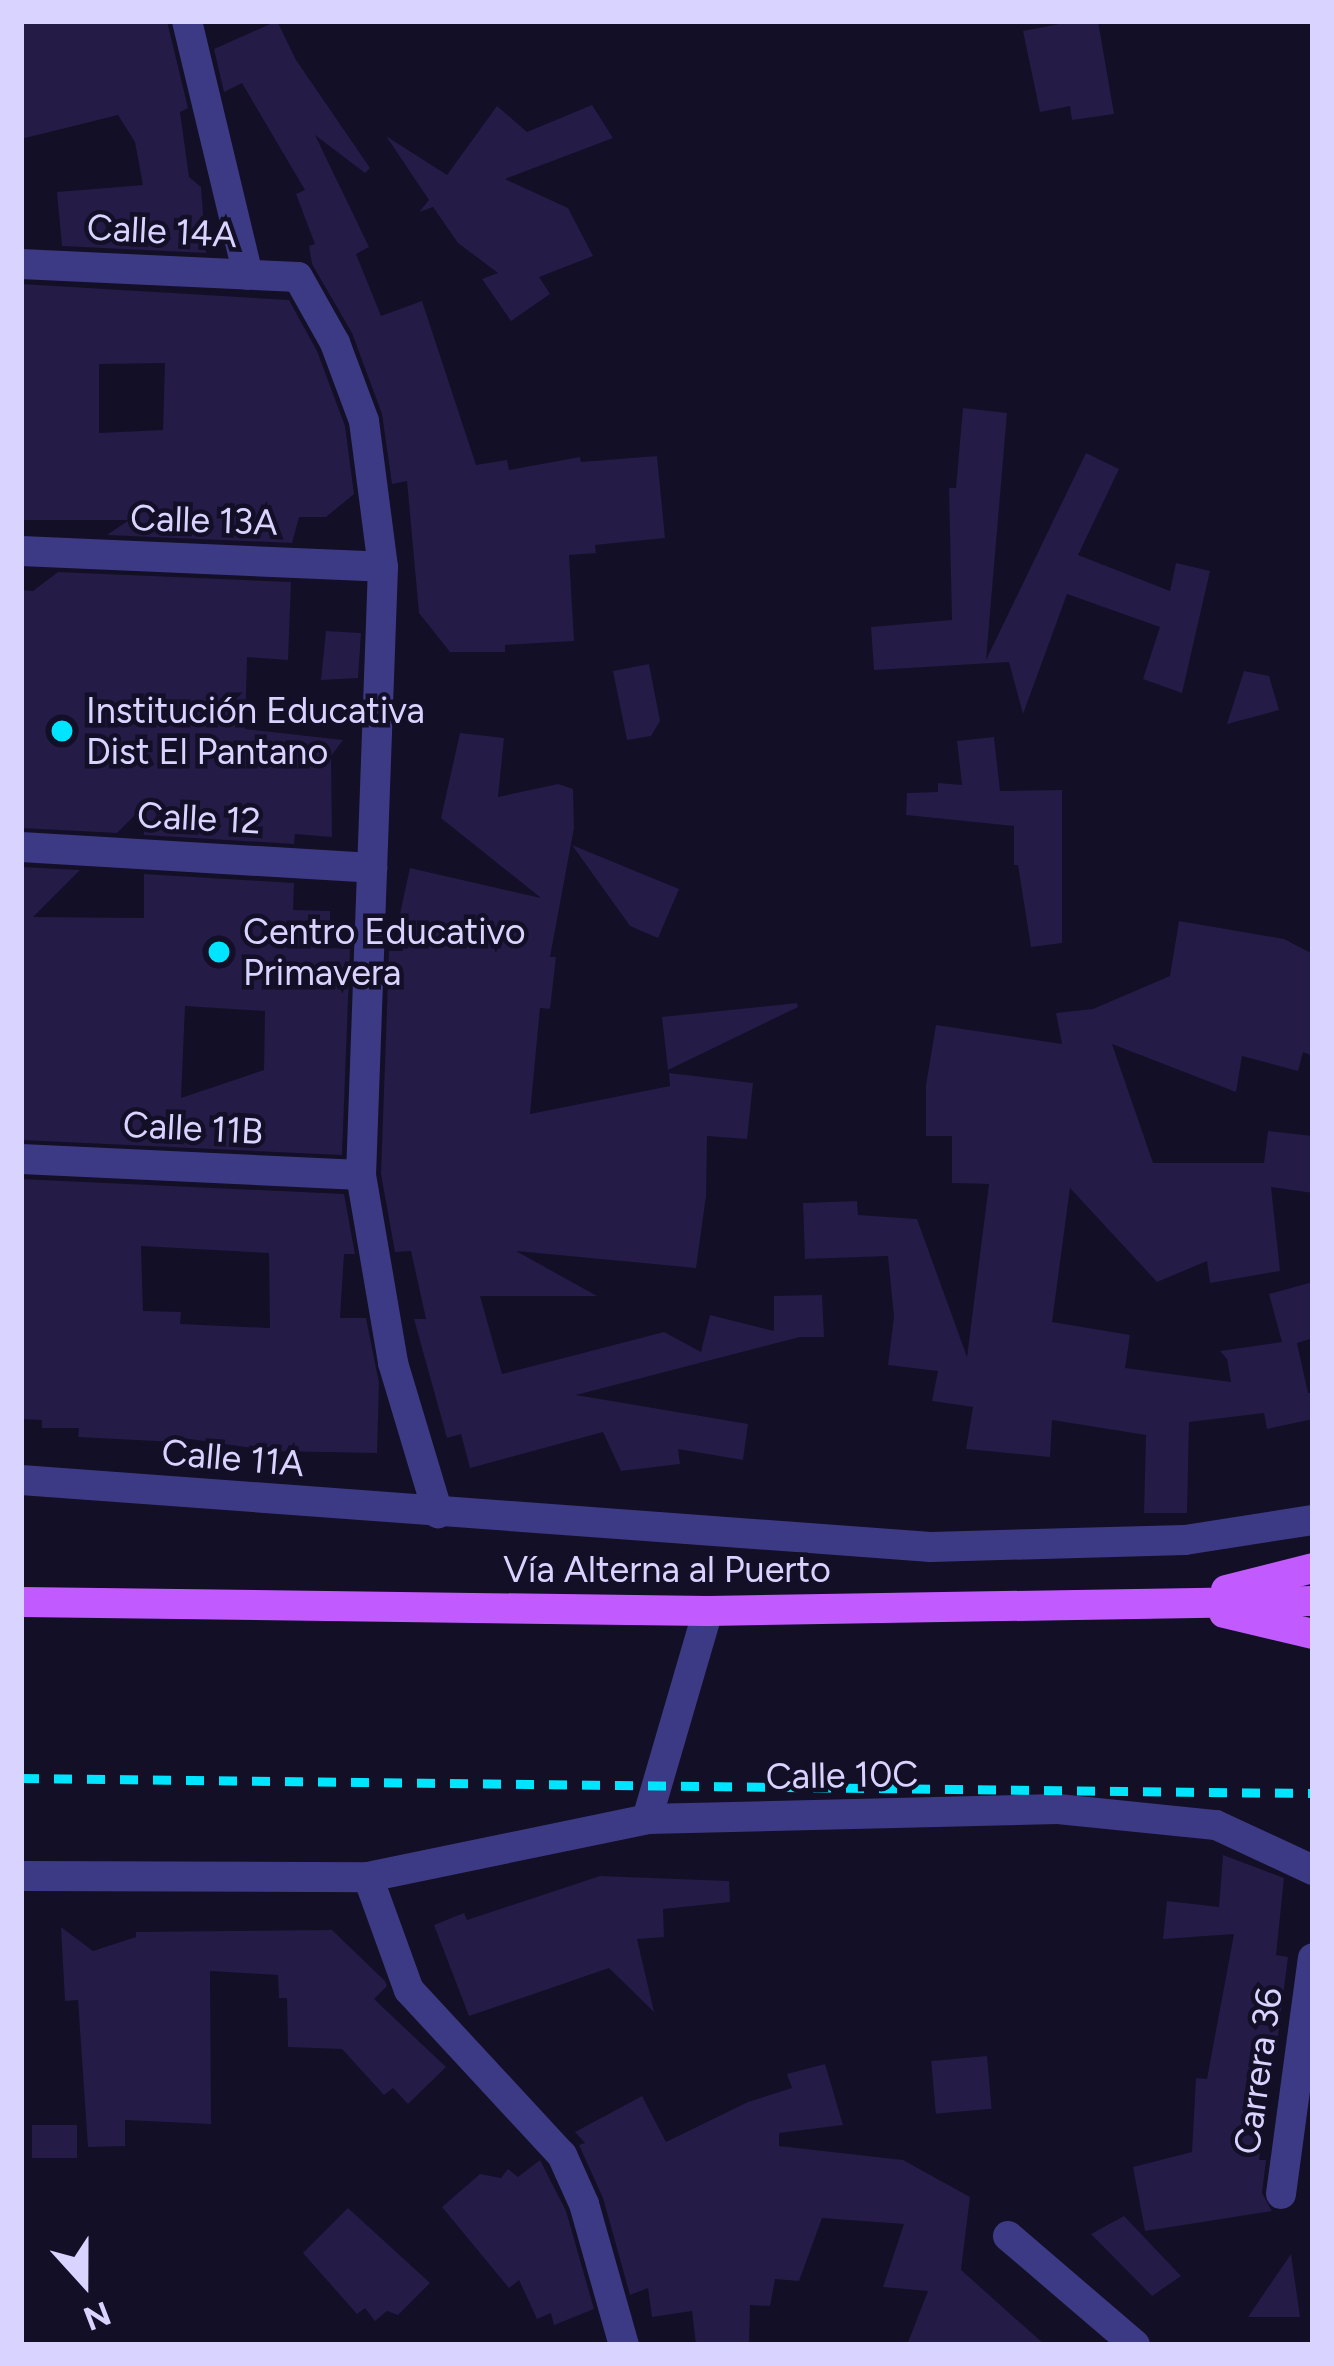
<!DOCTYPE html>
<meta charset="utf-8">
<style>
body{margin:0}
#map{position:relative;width:1334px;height:2366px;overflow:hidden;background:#130f26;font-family:Figtree,sans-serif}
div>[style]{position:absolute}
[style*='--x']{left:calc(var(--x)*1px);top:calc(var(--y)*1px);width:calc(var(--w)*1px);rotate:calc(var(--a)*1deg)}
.building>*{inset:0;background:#241b47;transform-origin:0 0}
.minor>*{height:30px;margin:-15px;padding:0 15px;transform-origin:15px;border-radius:15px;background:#3d3a85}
.major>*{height:30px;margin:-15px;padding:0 15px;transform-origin:15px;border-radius:15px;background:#c25bff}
.rail>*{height:9px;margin-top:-4.5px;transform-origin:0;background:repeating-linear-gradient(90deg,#00e5ff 0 18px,transparent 0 33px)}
.dots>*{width:33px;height:33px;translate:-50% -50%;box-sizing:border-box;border:6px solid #130f26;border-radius:50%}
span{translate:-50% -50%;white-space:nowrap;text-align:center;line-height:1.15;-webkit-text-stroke:9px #130f26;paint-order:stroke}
.street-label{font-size:36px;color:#d9d4ff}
.poi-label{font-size:36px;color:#d9d4ff}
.left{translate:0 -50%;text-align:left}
.frame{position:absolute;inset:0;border:24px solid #d9d4ff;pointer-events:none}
.north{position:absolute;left:24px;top:2222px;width:120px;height:120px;-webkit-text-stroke:9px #130f26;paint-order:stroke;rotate:159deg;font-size:33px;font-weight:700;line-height:48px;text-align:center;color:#d9d4ff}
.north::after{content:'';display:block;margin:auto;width:42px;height:54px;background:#d9d4ff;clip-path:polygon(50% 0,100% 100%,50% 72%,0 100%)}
</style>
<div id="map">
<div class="building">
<div style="clip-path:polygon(21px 21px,167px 21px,188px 108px,180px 112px,189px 177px,201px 187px,206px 253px,62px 246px,57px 192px,143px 185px,135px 142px,118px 115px,21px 139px)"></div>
<div style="clip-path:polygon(277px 21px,296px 60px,370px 168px,365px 173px,315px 135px,369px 247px,356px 254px,381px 316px,422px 301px,476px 465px,507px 460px,509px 470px,580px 457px,581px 462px,657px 456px,665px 538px,595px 545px,596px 553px,569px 555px,574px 641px,505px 645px,505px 652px,450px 652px,419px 613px,407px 481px,392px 484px,382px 414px,352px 333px,312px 264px,309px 246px,315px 244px,296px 194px,305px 190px,242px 83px,224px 92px,214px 49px)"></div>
<div style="clip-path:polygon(1075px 21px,1098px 21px,1114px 114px,1072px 120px,1070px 106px,1040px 112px,1023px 31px)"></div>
<div style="clip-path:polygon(592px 105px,613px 138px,505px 179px,568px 208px,593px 256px,539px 277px,550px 294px,511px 321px,482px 279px,498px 273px,458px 243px,433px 207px,419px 212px,429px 200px,386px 136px,447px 175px,497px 106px,527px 132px)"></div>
<div style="clip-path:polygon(evenodd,21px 284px,289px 300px,317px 351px,345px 426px,354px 494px,326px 517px,299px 517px,292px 543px,107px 535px,129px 520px,21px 520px,21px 284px,165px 363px,163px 430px,99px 433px,99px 364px,165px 363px)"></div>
<div style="clip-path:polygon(963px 408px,1007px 413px,986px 660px,1086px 453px,1119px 469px,1078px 555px,1170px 591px,1176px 563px,1210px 571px,1182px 693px,1143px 679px,1160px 627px,1067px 594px,1023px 714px,1009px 662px,874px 670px,871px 627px,952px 620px,949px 488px,956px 488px)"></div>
<div style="clip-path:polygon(58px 572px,291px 582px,288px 660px,247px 657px,245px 729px,343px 740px,331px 756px,332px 837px,295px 834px,294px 844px,144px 835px,144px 806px,117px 833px,21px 828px,21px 590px,33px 591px)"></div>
<div style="clip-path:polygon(326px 631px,361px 633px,358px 678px,321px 680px)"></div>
<div style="clip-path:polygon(649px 664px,660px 721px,651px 736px,627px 740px,613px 671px)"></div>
<div style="clip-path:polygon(1244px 671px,1269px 676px,1279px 710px,1227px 724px)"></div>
<div style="clip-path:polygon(460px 733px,504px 738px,498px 797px,558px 784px,573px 789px,574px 828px,550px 957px,556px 957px,550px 1009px,540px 1008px,530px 1114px,670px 1086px,669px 1073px,753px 1083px,747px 1139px,707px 1136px,706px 1196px,696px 1268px,516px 1251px,597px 1296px,480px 1296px,502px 1374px,664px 1332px,701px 1352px,710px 1315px,774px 1331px,774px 1296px,822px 1295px,824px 1337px,800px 1337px,576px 1395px,748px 1424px,743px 1460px,678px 1449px,680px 1464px,621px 1471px,603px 1432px,470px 1468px,461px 1434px,447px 1438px,414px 1319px,426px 1319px,411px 1251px,395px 1252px,381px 1174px,389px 951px,403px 951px,398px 923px,410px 868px,541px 898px,441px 818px)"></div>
<div style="clip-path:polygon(994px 737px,1000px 791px,1062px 790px,1062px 943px,1031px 947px,1018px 865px,1014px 865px,1014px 826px,906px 815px,907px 793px,938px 792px,938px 783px,962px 785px,957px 741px)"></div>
<div style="clip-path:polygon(572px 845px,679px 889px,658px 938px,630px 926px)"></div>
<div style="clip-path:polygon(evenodd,21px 867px,80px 870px,33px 917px,144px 918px,144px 874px,294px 883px,293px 910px,330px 911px,330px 948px,350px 949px,342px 1155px,21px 1140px,21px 867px,185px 1006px,265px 1011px,264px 1070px,181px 1098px,185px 1006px)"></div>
<div style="clip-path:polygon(1179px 921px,1284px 939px,1313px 954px,1313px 1056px,1303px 1052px,1298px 1071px,1242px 1056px,1236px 1092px,1112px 1044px,1153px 1163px,1264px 1163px,1268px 1131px,1313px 1136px,1313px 1193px,1271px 1187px,1280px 1271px,1210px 1283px,1207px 1261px,1157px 1282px,1070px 1188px,1052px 1322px,1130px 1335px,1125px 1368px,1231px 1382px,1227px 1359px,1220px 1351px,1282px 1342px,1269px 1294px,1313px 1282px,1313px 1338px,1297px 1343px,1308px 1393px,1313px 1393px,1313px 1419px,1267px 1429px,1264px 1413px,1189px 1422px,1187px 1513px,1144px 1513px,1146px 1435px,1052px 1420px,1050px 1457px,966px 1449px,973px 1407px,932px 1401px,938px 1371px,888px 1365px,894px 1317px,888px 1256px,805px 1259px,803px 1203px,857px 1201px,858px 1215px,917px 1219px,967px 1357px,989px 1184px,952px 1183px,952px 1136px,926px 1136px,926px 1085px,936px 1025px,1062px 1044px,1056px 1013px,1093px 1009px,1170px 976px)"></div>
<div style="clip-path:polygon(797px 1003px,798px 1007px,668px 1070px,662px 1017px)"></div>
<div style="clip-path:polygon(evenodd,21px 1179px,344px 1194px,355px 1254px,344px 1254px,340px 1318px,366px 1318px,379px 1383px,377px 1453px,273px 1451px,176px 1437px,176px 1442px,78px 1437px,79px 1428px,42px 1428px,42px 1420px,21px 1419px,21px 1179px,141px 1246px,269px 1253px,270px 1328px,180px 1324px,181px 1312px,143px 1311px,141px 1246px)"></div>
<div style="clip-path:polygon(1223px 1855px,1284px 1878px,1276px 1955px,1288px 1957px,1276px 2051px,1271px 2049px,1259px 2160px,1266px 2160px,1262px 2193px,1272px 2211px,1145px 2231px,1133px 2167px,1192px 2152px,1196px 2078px,1207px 2079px,1234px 1934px,1163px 1939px,1167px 1901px,1219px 1907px)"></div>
<div style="clip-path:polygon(600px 1876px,729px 1881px,730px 1902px,663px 1909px,664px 1937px,637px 1939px,654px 2012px,609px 1968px,469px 2016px,434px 1925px,464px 1913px,467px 1920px)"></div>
<div style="clip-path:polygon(61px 1927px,93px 1951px,136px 1937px,136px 1932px,332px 1930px,385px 1981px,387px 1986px,374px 1999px,446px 2067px,408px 2104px,393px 2088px,384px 2095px,342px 2049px,288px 2047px,287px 1998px,279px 1998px,278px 1975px,210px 1971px,211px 2124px,125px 2120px,125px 2146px,88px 2147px,78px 2000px,65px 2001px)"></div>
<div style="left:987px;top:2056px;width:53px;height:56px;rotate:85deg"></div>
<div style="clip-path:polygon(825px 2064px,843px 2125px,779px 2133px,779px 2146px,903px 2160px,970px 2197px,961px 2270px,1045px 2345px,907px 2345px,928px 2291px,883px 2287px,904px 2224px,822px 2218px,799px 2281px,775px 2279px,770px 2306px,750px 2305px,749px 2345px,696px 2345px,692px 2311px,652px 2317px,648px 2288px,630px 2295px,603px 2198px,579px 2145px,585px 2143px,575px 2132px,642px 2096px,666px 2142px,748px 2102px,792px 2088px,787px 2074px)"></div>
<div style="left:77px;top:2125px;width:33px;height:45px;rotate:90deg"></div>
<div style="clip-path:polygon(540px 2160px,566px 2211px,594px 2309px,554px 2325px,551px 2313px,537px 2319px,519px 2280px,509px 2288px,442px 2207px,480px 2174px,501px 2178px,508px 2169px,518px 2177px)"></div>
<div style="clip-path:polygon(348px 2208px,430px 2283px,398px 2315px,387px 2311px,375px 2321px,365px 2308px,357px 2314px,303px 2253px)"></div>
<div style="clip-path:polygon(1124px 2216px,1181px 2276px,1152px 2296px,1091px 2234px)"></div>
<div style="clip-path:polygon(1291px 2254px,1300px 2317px,1248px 2317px)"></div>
</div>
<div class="minor">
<div style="--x:187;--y:21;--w:261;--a:76.5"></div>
<div style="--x:21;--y:264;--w:277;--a:2.7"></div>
<div style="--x:298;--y:277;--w:76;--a:60.7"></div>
<div style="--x:335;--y:343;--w:83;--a:69.6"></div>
<div style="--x:364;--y:421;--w:147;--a:82.6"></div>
<div style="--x:383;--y:567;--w:608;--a:92.07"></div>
<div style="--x:361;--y:1175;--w:191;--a:80.3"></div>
<div style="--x:393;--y:1363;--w:157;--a:73.3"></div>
<div style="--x:21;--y:551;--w:362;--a:2.5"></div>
<div style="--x:21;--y:847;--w:352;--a:3.4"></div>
<div style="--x:21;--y:1159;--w:340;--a:2.7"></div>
<div style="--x:21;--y:1480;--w:912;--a:4.21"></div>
<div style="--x:931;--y:1547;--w:254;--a:-1.6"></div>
<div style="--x:1185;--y:1540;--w:130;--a:-8.9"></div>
<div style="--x:647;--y:1819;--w:217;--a:-73.7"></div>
<div style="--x:21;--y:1876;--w:347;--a:0.2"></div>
<div style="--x:368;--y:1877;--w:285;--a:-11.7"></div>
<div style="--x:647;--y:1819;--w:411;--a:-1.4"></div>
<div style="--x:1058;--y:1809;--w:159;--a:5.8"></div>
<div style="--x:1216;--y:1825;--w:107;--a:24.9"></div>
<div style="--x:368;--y:1877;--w:120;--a:70.1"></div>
<div style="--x:409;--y:1990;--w:225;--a:47.2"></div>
<div style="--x:562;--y:2155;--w:54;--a:65.8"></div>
<div style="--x:584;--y:2204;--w:147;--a:74.2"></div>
<div style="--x:1281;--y:2194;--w:238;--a:-82.3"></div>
<div style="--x:1008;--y:2236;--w:167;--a:40.6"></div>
</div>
<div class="major">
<div style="--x:1226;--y:1590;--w:90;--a:-14.2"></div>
<div style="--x:21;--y:1602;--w:687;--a:0.75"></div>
<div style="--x:708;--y:1611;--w:605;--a:-0.95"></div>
<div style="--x:1224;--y:1613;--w:91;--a:13.3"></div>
</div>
<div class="rail">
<div style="--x:21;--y:1778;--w:1292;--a:0.67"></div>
</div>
<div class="dots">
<div style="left:62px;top:731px;background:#00e5ff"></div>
<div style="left:219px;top:952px;background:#00e5ff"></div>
</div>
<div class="street-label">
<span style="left:162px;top:231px;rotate:3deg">Calle 14A</span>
<span style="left:204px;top:520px;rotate:2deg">Calle 13A</span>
<span style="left:199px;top:818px;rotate:3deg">Calle 12</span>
<span style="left:193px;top:1128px;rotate:3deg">Calle 11B</span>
<span style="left:233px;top:1458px;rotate:5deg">Calle 11A</span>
<span style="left:667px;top:1570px">Vía Alterna al Puerto</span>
<span style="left:842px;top:1775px;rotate:-1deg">Calle 10C</span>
<span style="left:1258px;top:2071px;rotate:-82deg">Carrera 36</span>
</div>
<div class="poi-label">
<span class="left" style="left:86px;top:731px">Institución Educativa<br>Dist El Pantano</span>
<span class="left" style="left:243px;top:952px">Centro Educativo<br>Primavera</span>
</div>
<div class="frame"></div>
<div class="north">N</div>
</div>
